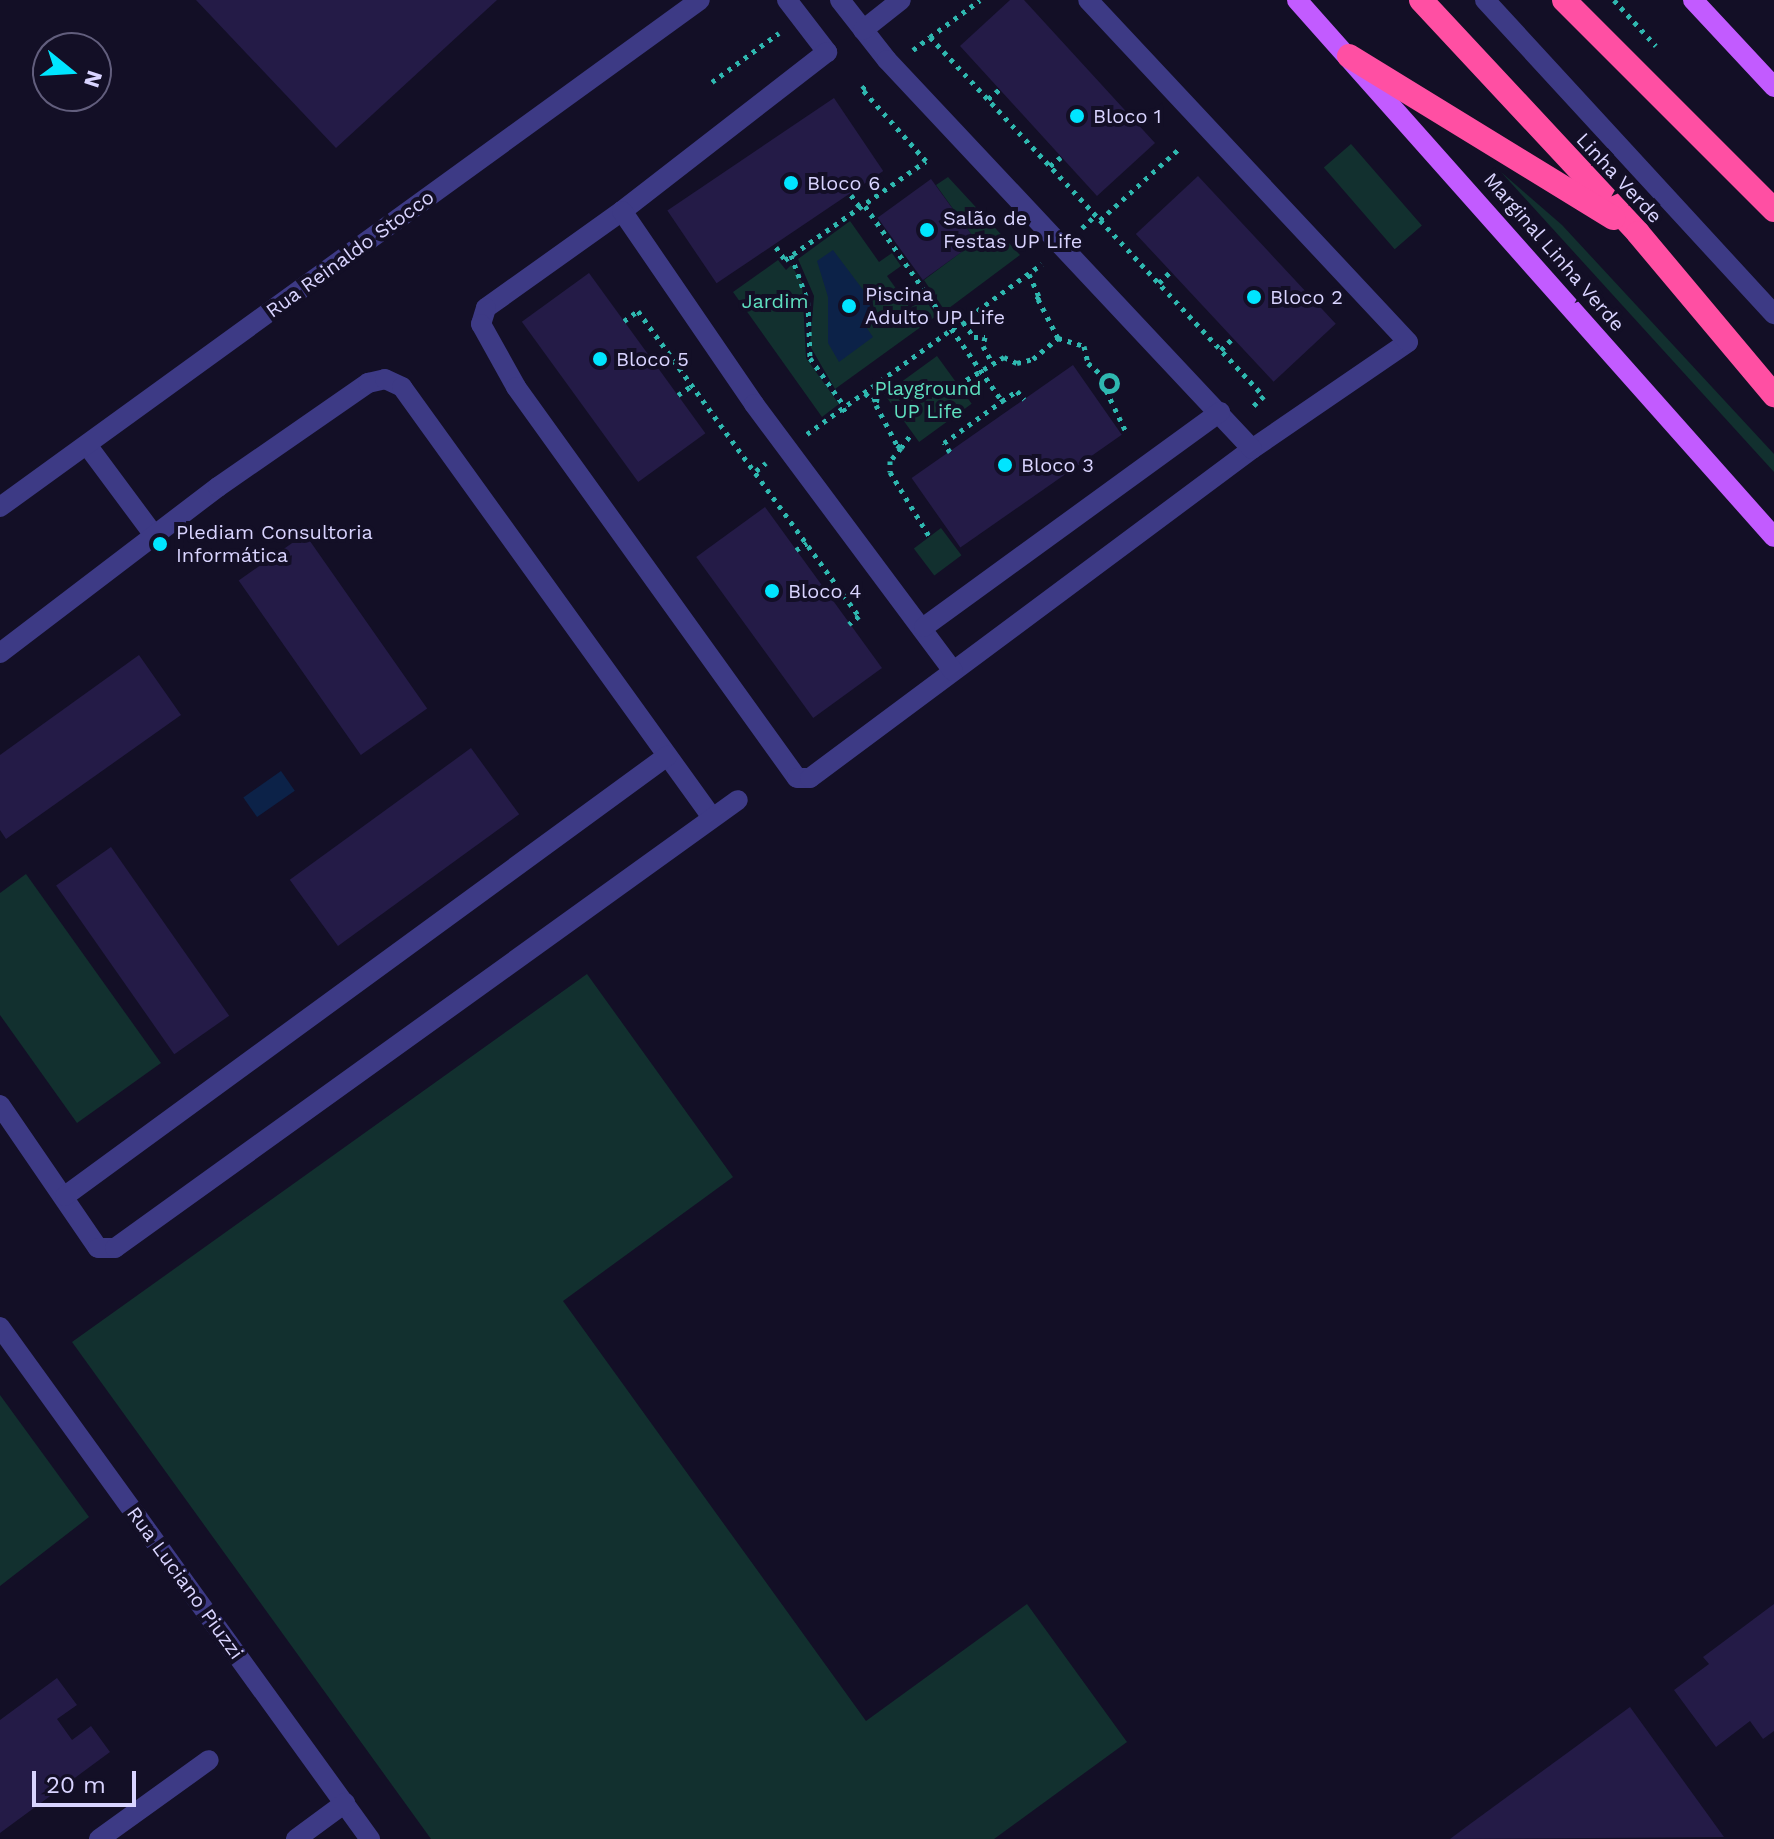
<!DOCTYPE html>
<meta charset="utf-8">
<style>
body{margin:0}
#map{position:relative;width:1774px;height:1839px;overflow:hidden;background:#130f26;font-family:"Work Sans",sans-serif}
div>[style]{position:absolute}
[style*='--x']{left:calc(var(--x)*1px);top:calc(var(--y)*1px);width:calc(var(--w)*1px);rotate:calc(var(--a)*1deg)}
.green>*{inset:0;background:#12302f;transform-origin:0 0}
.water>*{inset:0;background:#0c2248;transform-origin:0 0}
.building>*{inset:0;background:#241b47;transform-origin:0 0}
.path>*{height:5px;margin-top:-2.5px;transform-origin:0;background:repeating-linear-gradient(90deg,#2fb8b0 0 4px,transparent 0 10px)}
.path>.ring{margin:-2.5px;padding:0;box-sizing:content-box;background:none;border:5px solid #2fb8b0;border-radius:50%}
.minor>*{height:20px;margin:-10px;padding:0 10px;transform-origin:10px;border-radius:10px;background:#3d3a85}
.major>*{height:20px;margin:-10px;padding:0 10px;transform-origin:10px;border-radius:10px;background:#c25bff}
.highway>*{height:24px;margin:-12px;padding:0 12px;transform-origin:12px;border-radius:12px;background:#ff4fa3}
.dots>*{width:22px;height:22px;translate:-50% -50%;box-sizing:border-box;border:4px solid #130f26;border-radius:50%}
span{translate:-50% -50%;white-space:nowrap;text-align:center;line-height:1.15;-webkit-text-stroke:8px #130f26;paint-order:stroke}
.poi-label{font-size:20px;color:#d9d4ff}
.left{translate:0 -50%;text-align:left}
.street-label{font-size:20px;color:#d9d4ff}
.park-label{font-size:20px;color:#5fe0c0}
.north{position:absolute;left:32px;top:32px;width:80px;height:80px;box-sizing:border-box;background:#130f26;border:2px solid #625e7d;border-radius:50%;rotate:108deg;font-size:22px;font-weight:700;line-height:32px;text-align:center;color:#d9d4ff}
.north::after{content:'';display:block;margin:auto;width:28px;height:36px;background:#00e5ff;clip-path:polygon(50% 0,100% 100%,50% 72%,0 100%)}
.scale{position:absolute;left:32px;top:1771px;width:104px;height:36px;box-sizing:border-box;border:4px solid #d9d4ff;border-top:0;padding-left:10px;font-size:24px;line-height:28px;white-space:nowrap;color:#d9d4ff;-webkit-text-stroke:6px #130f26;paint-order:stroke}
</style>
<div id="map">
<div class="green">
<div style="left:1351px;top:144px;width:108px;height:36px;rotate:49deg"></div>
<div style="clip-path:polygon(1501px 172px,1562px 225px,1774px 454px,1774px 472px)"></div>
<div style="clip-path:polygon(948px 177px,1020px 255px,945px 311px,924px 280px,976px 241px,936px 185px)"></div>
<div style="clip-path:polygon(850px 221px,879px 262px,892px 253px,901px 266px,887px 276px,910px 308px,925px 299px,936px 316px,835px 389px,810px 346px,814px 296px,798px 259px)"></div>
<div style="clip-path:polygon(778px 260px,786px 270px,791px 265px,802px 282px,806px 358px,839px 404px,822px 417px,733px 292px)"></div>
<div style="left:937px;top:356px;width:59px;height:65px;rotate:54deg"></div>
<div style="left:941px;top:528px;width:34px;height:34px;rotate:53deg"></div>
<div style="clip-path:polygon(26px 874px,161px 1063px,77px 1123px,0 1015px,0 893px)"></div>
<div style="clip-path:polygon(587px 974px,733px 1177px,563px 1301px,866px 1721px,1027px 1604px,1127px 1742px,994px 1839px,431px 1839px,72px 1342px)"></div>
<div style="clip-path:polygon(0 1395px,89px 1517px,0 1586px)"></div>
</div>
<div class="water">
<div style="clip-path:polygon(833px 250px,873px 303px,864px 324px,873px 337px,839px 362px,828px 343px,828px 297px,817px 261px)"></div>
<div style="left:281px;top:771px;width:24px;height:46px;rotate:55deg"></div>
</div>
<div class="building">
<div style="clip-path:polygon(196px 0,497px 0,336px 148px)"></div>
<div style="clip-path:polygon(1010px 0,1024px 0,1155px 143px,1097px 196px,960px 46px)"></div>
<div style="left:834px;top:98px;width:88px;height:201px;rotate:56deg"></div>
<div style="left:1198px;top:176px;width:202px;height:85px;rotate:47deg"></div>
<div style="left:931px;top:179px;width:77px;height:66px;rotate:54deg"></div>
<div style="left:589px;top:273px;width:198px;height:83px;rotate:54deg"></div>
<div style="left:1073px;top:365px;width:85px;height:197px;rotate:55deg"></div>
<div style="left:765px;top:507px;width:199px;height:85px;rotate:54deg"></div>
<div style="left:305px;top:534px;width:213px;height:81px;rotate:55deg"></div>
<div style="clip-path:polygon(139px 655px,181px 715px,6px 839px,0 830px,0 755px)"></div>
<div style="left:471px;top:748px;width:82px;height:224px;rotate:54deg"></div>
<div style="left:111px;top:847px;width:206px;height:67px;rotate:55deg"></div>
<div style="clip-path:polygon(1774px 1604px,1774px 1731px,1763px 1739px,1750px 1721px,1716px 1747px,1674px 1690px,1709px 1664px,1703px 1657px)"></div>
<div style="clip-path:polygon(57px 1678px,77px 1705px,57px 1719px,72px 1740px,91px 1726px,110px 1752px,0 1833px,0 1720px)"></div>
<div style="clip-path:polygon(1630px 1707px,1724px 1837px,1450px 1839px,1466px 1827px)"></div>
</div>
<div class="path">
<div style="--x:1614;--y:0;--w:62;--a:47.6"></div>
<div style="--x:930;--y:37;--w:62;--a:-36.5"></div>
<div style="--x:913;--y:50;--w:21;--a:-37"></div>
<div style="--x:930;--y:37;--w:490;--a:47.1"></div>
<div style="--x:1264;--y:396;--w:18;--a:137"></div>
<div style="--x:712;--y:82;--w:83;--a:-36.2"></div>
<div style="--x:988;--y:99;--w:16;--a:-40"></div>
<div style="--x:1050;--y:166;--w:14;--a:-39"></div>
<div style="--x:851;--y:195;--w:17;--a:54"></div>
<div style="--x:865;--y:206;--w:238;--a:54.9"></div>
<div style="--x:1002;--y:401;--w:18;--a:-34"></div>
<div style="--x:1017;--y:391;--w:11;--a:49"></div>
<div style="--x:1100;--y:220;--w:108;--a:-42"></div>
<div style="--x:1082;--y:228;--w:19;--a:-43"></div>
<div style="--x:776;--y:247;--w:16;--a:55"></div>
<div style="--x:785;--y:260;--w:172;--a:-35.1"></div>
<div style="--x:926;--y:161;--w:96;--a:-131.6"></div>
<div style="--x:862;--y:89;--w:8;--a:-40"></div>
<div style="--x:791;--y:255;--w:50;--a:70.1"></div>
<div style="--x:808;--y:302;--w:56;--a:88"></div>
<div style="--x:810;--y:358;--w:60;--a:54.5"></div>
<div style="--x:1029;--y:274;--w:24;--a:66"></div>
<div style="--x:1039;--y:296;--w:9;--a:126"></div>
<div style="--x:1159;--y:283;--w:17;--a:-45"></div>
<div style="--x:1038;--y:299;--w:44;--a:62.9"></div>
<div style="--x:624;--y:321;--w:17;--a:-36"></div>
<div style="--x:638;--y:311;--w:377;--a:54.1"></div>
<div style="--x:859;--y:616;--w:13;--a:141"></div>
<div style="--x:963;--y:322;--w:19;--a:54"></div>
<div style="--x:974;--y:337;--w:11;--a:0"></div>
<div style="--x:985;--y:337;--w:9;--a:103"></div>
<div style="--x:983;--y:346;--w:18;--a:61"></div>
<div style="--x:1221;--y:350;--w:18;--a:-45"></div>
<div class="ring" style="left:1101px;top:375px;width:11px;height:11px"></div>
<div style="--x:958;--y:385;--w:54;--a:-31.3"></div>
<div style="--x:1004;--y:357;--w:14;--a:25"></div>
<div style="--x:1017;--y:363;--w:16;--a:-14"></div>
<div style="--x:1033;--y:359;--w:33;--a:-40"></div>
<div style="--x:1058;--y:338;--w:27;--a:17"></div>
<div style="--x:1084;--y:346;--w:17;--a:77"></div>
<div style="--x:1088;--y:363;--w:21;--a:41"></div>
<div style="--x:1106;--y:390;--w:47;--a:64.5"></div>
<div style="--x:865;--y:393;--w:10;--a:45"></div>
<div style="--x:872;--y:400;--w:5;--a:-22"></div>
<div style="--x:877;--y:398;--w:7;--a:98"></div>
<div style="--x:876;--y:405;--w:45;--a:62.3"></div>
<div style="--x:897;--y:445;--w:5;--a:37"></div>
<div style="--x:901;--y:448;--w:19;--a:-54"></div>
<div style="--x:678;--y:395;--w:18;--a:-34"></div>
<div style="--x:843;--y:408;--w:9;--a:58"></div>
<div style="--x:807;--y:434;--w:290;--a:-35.9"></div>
<div style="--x:901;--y:448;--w:17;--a:130"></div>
<div style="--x:890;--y:461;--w:11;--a:90"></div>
<div style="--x:890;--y:472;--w:75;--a:58.6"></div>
<div style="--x:950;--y:452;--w:11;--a:-124"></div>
<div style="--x:944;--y:443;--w:72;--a:-35.9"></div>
<div style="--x:756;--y:471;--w:13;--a:-39"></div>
<div style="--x:796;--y:550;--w:13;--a:-32"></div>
</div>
<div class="minor">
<div style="--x:787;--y:0;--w:66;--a:52.4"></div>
<div style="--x:827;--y:52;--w:259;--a:142.2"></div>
<div style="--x:622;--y:211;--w:167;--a:144.5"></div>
<div style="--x:486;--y:308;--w:17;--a:107"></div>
<div style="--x:481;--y:324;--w:72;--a:60.9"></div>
<div style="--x:516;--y:387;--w:481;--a:54.3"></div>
<div style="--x:797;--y:778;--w:13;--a:0"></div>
<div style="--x:810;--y:778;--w:551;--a:-36.66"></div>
<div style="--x:1252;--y:449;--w:189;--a:-34.4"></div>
<div style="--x:1408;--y:342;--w:468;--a:-133.1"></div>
<div style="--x:840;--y:0;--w:76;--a:51.9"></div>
<div style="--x:887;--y:60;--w:533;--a:46.82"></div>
<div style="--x:1485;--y:0;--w:427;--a:47.4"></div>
<div style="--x:863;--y:30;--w:48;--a:-38.3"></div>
<div style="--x:622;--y:211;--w:234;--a:55.6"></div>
<div style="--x:754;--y:404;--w:333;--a:53.3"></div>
<div style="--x:87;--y:445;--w:111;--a:53.4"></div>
<div style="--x:0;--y:507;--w:864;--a:-35.92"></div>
<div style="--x:924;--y:627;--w:366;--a:-36"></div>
<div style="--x:0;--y:653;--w:274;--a:-37.3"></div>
<div style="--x:218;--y:487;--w:183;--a:-34.7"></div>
<div style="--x:368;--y:383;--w:17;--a:-13"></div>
<div style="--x:385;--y:379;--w:19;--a:25"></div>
<div style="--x:402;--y:387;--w:529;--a:54.24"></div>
<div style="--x:0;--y:1105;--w:173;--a:55.6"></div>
<div style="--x:98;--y:1248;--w:17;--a:0"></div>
<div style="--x:115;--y:1248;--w:767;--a:-35.72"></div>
<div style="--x:65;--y:1196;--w:746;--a:-36.16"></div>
<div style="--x:0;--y:1327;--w:632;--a:54.15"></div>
<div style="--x:99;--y:1839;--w:135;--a:-35.7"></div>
<div style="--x:296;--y:1839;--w:61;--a:-36.3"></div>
</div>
<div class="major">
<div style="--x:1297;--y:0;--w:718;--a:48.39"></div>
<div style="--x:1693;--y:0;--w:119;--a:47"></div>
</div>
<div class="highway">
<div style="--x:1421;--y:0;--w:318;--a:47"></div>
<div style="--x:1638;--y:233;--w:212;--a:50"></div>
<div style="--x:1564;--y:0;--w:297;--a:45"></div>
<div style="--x:1349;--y:56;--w:310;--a:31.5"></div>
</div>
<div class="dots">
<div style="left:1077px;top:116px;background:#00e5ff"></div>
<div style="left:791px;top:183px;background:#00e5ff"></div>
<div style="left:927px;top:230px;background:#00e5ff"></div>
<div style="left:1254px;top:297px;background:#00e5ff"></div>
<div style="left:849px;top:306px;background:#00e5ff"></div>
<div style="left:600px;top:359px;background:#00e5ff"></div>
<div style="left:1005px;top:465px;background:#00e5ff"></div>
<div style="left:160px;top:544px;background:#00e5ff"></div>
<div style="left:772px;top:591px;background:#00e5ff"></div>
</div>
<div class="poi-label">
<span class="left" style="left:1093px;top:116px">Bloco 1</span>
<span class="left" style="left:807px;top:183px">Bloco 6</span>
<span class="left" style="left:943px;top:230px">Salão de<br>Festas UP Life</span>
<span class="left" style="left:865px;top:306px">Piscina<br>Adulto UP Life</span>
<span class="left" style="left:1270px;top:297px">Bloco 2</span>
<span class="left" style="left:616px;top:359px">Bloco 5</span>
<span class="left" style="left:1021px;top:465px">Bloco 3</span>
<span class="left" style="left:176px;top:544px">Plediam Consultoria<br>Informática</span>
<span class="left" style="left:788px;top:591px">Bloco 4</span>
</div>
<div class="street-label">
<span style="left:1619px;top:178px;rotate:47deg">Linha Verde</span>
<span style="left:1554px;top:252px;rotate:49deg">Marginal Linha Verde</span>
<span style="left:350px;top:254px;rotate:-36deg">Rua Reinaldo Stocco</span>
<span style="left:185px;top:1583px;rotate:54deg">Rua Luciano Piuzzi</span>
</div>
<div class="park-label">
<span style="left:775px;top:301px">Jardim</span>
<span style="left:928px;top:400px">Playground<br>UP Life</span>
</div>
<div class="north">N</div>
<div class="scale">20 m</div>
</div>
